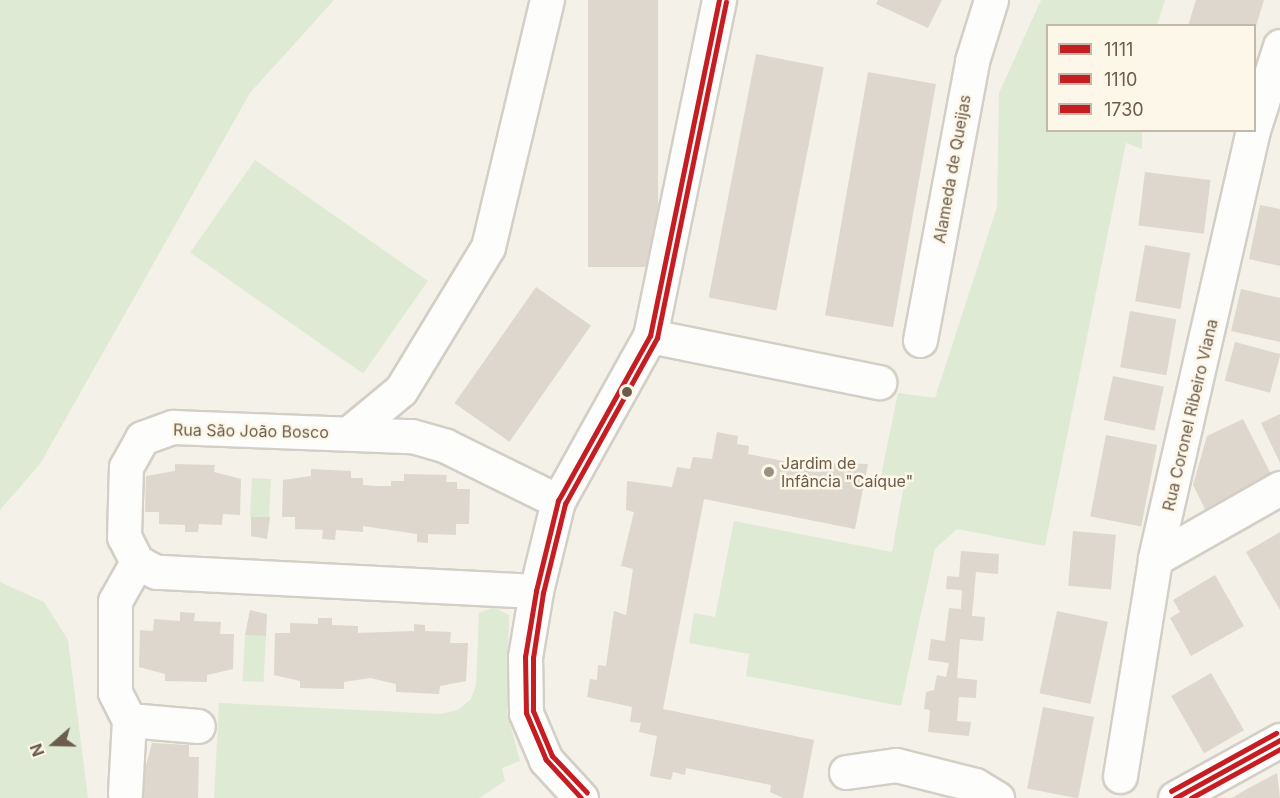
<!DOCTYPE html>
<meta charset="utf-8">
<style>
body{margin:0}
#map{position:relative;width:1280px;height:798px;overflow:hidden;background:#f4f1e8;font-family:Inter,sans-serif}
div>[style]{position:absolute}
[style*='--x']{left:calc(var(--x)*1px);top:calc(var(--y)*1px);width:calc(var(--w)*1px);rotate:calc(var(--a)*1deg)}
.green>*{inset:0;background:#dfead4;transform-origin:0 0}
.building>*{inset:0;background:#ddd7ce;transform-origin:0 0}
.roads{filter:drop-shadow(2px 0 #d3cec6) drop-shadow(-2px 0 #d3cec6) drop-shadow(0 2px #d3cec6) drop-shadow(0 -2px #d3cec6)}
.minor>*{height:33px;margin:-16.5px;padding:0 16.5px;transform-origin:16.5px;border-radius:16.5px;background:#fdfdfc}
.bus-1>*{height:4.5px;margin:-2.25px;padding:0 2.25px;transform-origin:2.25px;border-radius:2.25px;background:#c61d23}
.bus-2>*{height:4.5px;margin:-2.25px;padding:0 2.25px;transform-origin:2.25px;border-radius:2.25px;background:#c61d23}
.bus-3>*{height:4.5px;margin:-2.25px;padding:0 2.25px;transform-origin:2.25px;border-radius:2.25px;background:#c61d23}
.bus-4>*{height:4.5px;margin:-2.25px;padding:0 2.25px;transform-origin:2.25px;border-radius:2.25px;background:#c61d23}
.dots>*{width:16px;height:16px;translate:-50% -50%;box-sizing:border-box;border:3px solid #fcf7e8;border-radius:50%}
span{translate:-50% -50%;white-space:nowrap;text-align:center;line-height:1.15;-webkit-text-stroke:5px #fcf7e8;paint-order:stroke}
.street-label{font-size:16px;color:#6d5c4c}
.poi-label{font-size:16px;color:#6d5c4c}
.left{translate:0 -50%;text-align:left}
.legend{position:absolute;left:1046px;top:24px;width:210px;height:108px;box-sizing:border-box;background:#fcf7e8;border:2px solid #c3b9aa;margin:0;padding:8px 10px;list-style:none;font-size:18px;color:#6d5c4c}
.legend li{display:flex;align-items:center;gap:12px;height:30px}
.legend b{width:30px;border:2px solid #c3b9aa}
.north{position:absolute;left:24px;top:714px;width:60px;height:60px;-webkit-text-stroke:4px #fcf7e8;paint-order:stroke;rotate:250deg;font-size:16px;font-weight:700;line-height:24px;text-align:center;color:#6d5c4c}
.north::after{content:'';display:block;margin:auto;width:21px;height:27px;background:#6d5c4c;clip-path:polygon(50% 0,100% 100%,50% 72%,0 100%)}
</style>
<div id="map">
<div class="green">
<div style="clip-path:polygon(0 0,334px 0,250px 93px,40px 464px,0 510px)"></div>
<div style="clip-path:polygon(1041px 0,1165px 0,1157px 25px,1048px 26px,1048px 130px,1142px 131px,1142px 149px,1126px 143px,1045px 546px,957px 529px,935px 549px,901px 706px,746px 676px,749px 654px,689px 643px,694px 613px,715px 617px,734px 521px,892px 552px,904px 485px,880px 481px,898px 393px,935px 398px,997px 207px,999px 93px)"></div>
<div style="left:255px;top:160px;width:211px;height:113px;rotate:35deg"></div>
<div style="left:252px;top:478px;width:19px;height:39px;rotate:3deg"></div>
<div style="clip-path:polygon(0 582px,44px 602px,68px 640px,88px 798px,0 798px)"></div>
<div style="clip-path:polygon(494px 607px,509px 615px,507px 712px,520px 761px,502px 768px,505px 781px,479px 798px,214px 798px,219px 703px,441px 714px,458px 710px,471px 699px,476px 685px,479px 613px)"></div>
<div style="left:245px;top:635px;width:21px;height:46px;rotate:3deg"></div>
</div>
<div class="building">
<div style="left:588px;top:0;width:70px;height:267px"></div>
<div style="clip-path:polygon(878px 0,942px 0,928px 28px,876px 4px)"></div>
<div style="clip-path:polygon(1196px 0,1264px 0,1256px 26px,1188px 26px)"></div>
<div style="left:756px;top:54px;width:69px;height:248px;rotate:11deg"></div>
<div style="left:868px;top:72px;width:69px;height:247px;rotate:10deg"></div>
<div style="left:1145px;top:172px;width:66px;height:54px;rotate:7deg"></div>
<div style="clip-path:polygon(1260px 205px,1280px 209px,1280px 266px,1249px 259px)"></div>
<div style="left:1145px;top:245px;width:46px;height:57px;rotate:10deg"></div>
<div style="left:536px;top:287px;width:67px;height:142px;rotate:35deg"></div>
<div style="clip-path:polygon(1241px 289px,1280px 298px,1280px 342px,1231px 331px)"></div>
<div style="left:1130px;top:311px;width:47px;height:57px;rotate:10deg"></div>
<div style="left:1235px;top:342px;width:47px;height:40px;rotate:15deg"></div>
<div style="left:1113px;top:376px;width:52px;height:45px;rotate:12deg"></div>
<div style="clip-path:polygon(1280px 414px,1280px 463px,1261px 423px)"></div>
<div style="clip-path:polygon(1243px 419px,1275px 482px,1209px 517px,1193px 485px,1207px 436px)"></div>
<div style="clip-path:polygon(717px 432px,738px 436px,737px 444px,749px 446px,748px 454px,832px 471px,834px 463px,868px 464px,855px 529px,704px 499px,663px 709px,814px 740px,803px 798px,783px 798px,770px 792px,771px 785px,686px 768px,685px 775px,673px 772px,671px 780px,650px 776px,657px 736px,639px 732px,641px 723px,630px 722px,632px 707px,587px 697px,590px 679px,597px 680px,598px 665px,606px 666px,614px 611px,626px 615px,633px 569px,621px 566px,634px 512px,626px 510px,627px 481px,672px 487px,677px 467px,690px 469px,693px 457px,712px 459px)"></div>
<div style="left:1106px;top:435px;width:52px;height:83px;rotate:11deg"></div>
<div style="clip-path:polygon(175px 464px,215px 465px,214px 472px,241px 479px,240px 515px,223px 514px,222px 525px,199px 524px,198px 532px,185px 532px,185px 525px,159px 524px,159px 512px,145px 512px,146px 476px,175px 471px)"></div>
<div style="clip-path:polygon(311px 469px,351px 471px,351px 478px,363px 478px,363px 485px,376px 486px,391px 486px,391px 481px,404px 481px,404px 474px,447px 475px,446px 482px,457px 482px,457px 489px,470px 489px,469px 524px,456px 524px,456px 535px,428px 534px,428px 543px,417px 542px,417px 534px,363px 526px,363px 532px,336px 530px,335px 540px,322px 539px,323px 530px,295px 529px,295px 517px,282px 517px,283px 480px,311px 476px)"></div>
<div style="clip-path:polygon(251px 517px,270px 517px,267px 539px,251px 536px)"></div>
<div style="left:1073px;top:531px;width:43px;height:55px;rotate:5deg"></div>
<div style="clip-path:polygon(1280px 532px,1280px 610px,1246px 552px)"></div>
<div style="clip-path:polygon(961px 551px,999px 554px,998px 574px,976px 572px,972px 616px,985px 617px,983px 641px,960px 639px,957px 678px,977px 680px,976px 698px,959px 697px,957px 721px,971px 722px,969px 736px,928px 732px,930px 710px,924px 709px,926px 692px,934px 690px,937px 675px,946px 677px,949px 663px,928px 660px,931px 639px,945px 641px,949px 608px,961px 609px,962px 590px,946px 589px,947px 576px,959px 577px)"></div>
<div style="clip-path:polygon(1215px 575px,1244px 626px,1191px 656px,1170px 618px,1180px 612px,1173px 600px)"></div>
<div style="clip-path:polygon(250px 610px,267px 614px,266px 636px,245px 635px)"></div>
<div style="left:1057px;top:611px;width:52px;height:84px;rotate:12deg"></div>
<div style="clip-path:polygon(180px 612px,195px 613px,194px 621px,221px 622px,220px 634px,234px 634px,233px 669px,207px 675px,207px 682px,165px 681px,165px 674px,139px 667px,140px 630px,153px 631px,154px 619px,180px 621px)"></div>
<div style="clip-path:polygon(318px 618px,332px 618px,332px 625px,358px 626px,358px 633px,414px 631px,414px 624px,425px 625px,425px 631px,451px 632px,450px 643px,468px 643px,466px 681px,440px 686px,439px 694px,396px 692px,396px 684px,370px 678px,344px 682px,344px 689px,300px 688px,300px 681px,274px 675px,275px 633px,290px 633px,290px 623px,318px 624px)"></div>
<div style="left:1211px;top:673px;width:66px;height:46px;rotate:60deg"></div>
<div style="left:1043px;top:707px;width:52px;height:83px;rotate:11deg"></div>
<div style="clip-path:polygon(152px 743px,189px 745px,189px 757px,199px 757px,198px 798px,134px 798px,135px 769px,145px 769px)"></div>
<div style="clip-path:polygon(1277px 773px,1280px 798px,1232px 798px,1247px 789px)"></div>
</div>
<div class="roads">
<div class="minor">
<div style="--x:1254;--y:127;--w:85;--a:-72.2"></div>
<div style="--x:1253;--y:130;--w:440;--a:102.9"></div>
<div style="--x:1155;--y:559;--w:144;--a:-29.6"></div>
<div style="--x:650;--y:336;--w:234;--a:11.4"></div>
<div style="--x:920;--y:340;--w:284;--a:-79.4"></div>
<div style="--x:972;--y:61;--w:64;--a:-72.7"></div>
<div style="--x:349;--y:433;--w:67;--a:-39.6"></div>
<div style="--x:401;--y:390;--w:167;--a:-58.7"></div>
<div style="--x:488;--y:247;--w:254;--a:-76.6"></div>
<div style="--x:536;--y:591;--w:380;--a:-177.1"></div>
<div style="--x:156;--y:572;--w:21;--a:-152"></div>
<div style="--x:137;--y:562;--w:28;--a:-117"></div>
<div style="--x:124;--y:537;--w:70;--a:-88.4"></div>
<div style="--x:126;--y:467;--w:33;--a:-61"></div>
<div style="--x:142;--y:438;--w:33;--a:-20"></div>
<div style="--x:173;--y:427;--w:239;--a:2.2"></div>
<div style="--x:412;--y:436;--w:35;--a:16"></div>
<div style="--x:446;--y:446;--w:125;--a:26.2"></div>
<div style="--x:129;--y:720;--w:69;--a:5"></div>
<div style="--x:846;--y:772;--w:50;--a:-8"></div>
<div style="--x:896;--y:765;--w:81;--a:14.2"></div>
<div style="--x:975;--y:785;--w:26;--a:31"></div>
<div style="--x:1120;--y:776;--w:220;--a:-80.8"></div>
<div style="--x:125;--y:793;--w:73;--a:-86.9"></div>
<div style="--x:129;--y:720;--w:31;--a:-117"></div>
<div style="--x:115;--y:692;--w:91;--a:-90"></div>
<div style="--x:115;--y:601;--w:45;--a:-60.6"></div>
<div style="--x:581;--y:798;--w:52;--a:-132.6"></div>
<div style="--x:546;--y:760;--w:51;--a:-113.1"></div>
<div style="--x:526;--y:713;--w:56;--a:-91"></div>
<div style="--x:525;--y:657;--w:67;--a:-80.5"></div>
<div style="--x:536;--y:591;--w:93;--a:-76.3"></div>
<div style="--x:558;--y:501;--w:189;--a:-60.9"></div>
<div style="--x:650;--y:336;--w:343;--a:-78.4"></div>
<div style="--x:1175;--y:798;--w:120;--a:-28.9"></div>
</div>
</div>
<div class="bus-1">
<div style="--x:581;--y:798;--w:52;--a:-132.6"></div>
<div style="--x:546;--y:760;--w:51;--a:-113.1"></div>
<div style="--x:526;--y:713;--w:56;--a:-91"></div>
<div style="--x:525;--y:657;--w:67;--a:-80.5"></div>
<div style="--x:536;--y:591;--w:93;--a:-76.3"></div>
<div style="--x:558;--y:501;--w:189;--a:-60.9"></div>
<div style="--x:650;--y:336;--w:343;--a:-78.4"></div>
<div style="--x:1175;--y:798;--w:120;--a:-28.9"></div>
</div>
<div class="bus-2">
<div style="--x:587;--y:793;--w:51;--a:-133.4"></div>
<div style="--x:552;--y:756;--w:49;--a:-112.9"></div>
<div style="--x:533;--y:711;--w:53;--a:-90"></div>
<div style="--x:533;--y:658;--w:66;--a:-81.3"></div>
<div style="--x:543;--y:593;--w:92;--a:-76.1"></div>
<div style="--x:565;--y:504;--w:190;--a:-61"></div>
<div style="--x:657;--y:338;--w:343;--a:-78.4"></div>
</div>
<div class="bus-3">
<div style="--x:1191;--y:798;--w:102;--a:-28.8"></div>
</div>
<div class="bus-4">
<div style="--x:1171;--y:791;--w:120;--a:-28.9"></div>
</div>
<div class="dots">
<div style="left:627px;top:392px;background:#6d5c4c"></div>
<div style="left:769px;top:472px;background:#9c9083"></div>
</div>
<div class="street-label">
<span style="left:952px;top:169px;rotate:-80deg">Alameda de Queijas</span>
<span style="left:1190px;top:415px;rotate:-77deg">Rua Coronel Ribeiro Viana</span>
<span style="left:251px;top:431px;rotate:1deg">Rua São João Bosco</span>
</div>
<div class="poi-label">
<span class="left" style="left:781px;top:472px">Jardim de<br>Infância "Caíque"</span>
</div>
<ul class="legend">
<li><b style="height:8px;background:#c61d23"></b>1111</li>
<li><b style="height:8px;background:#c61d23"></b>1110</li>
<li><b style="height:8px;background:#c61d23"></b>1730</li>
</ul>
<div class="north">N</div>
</div>
